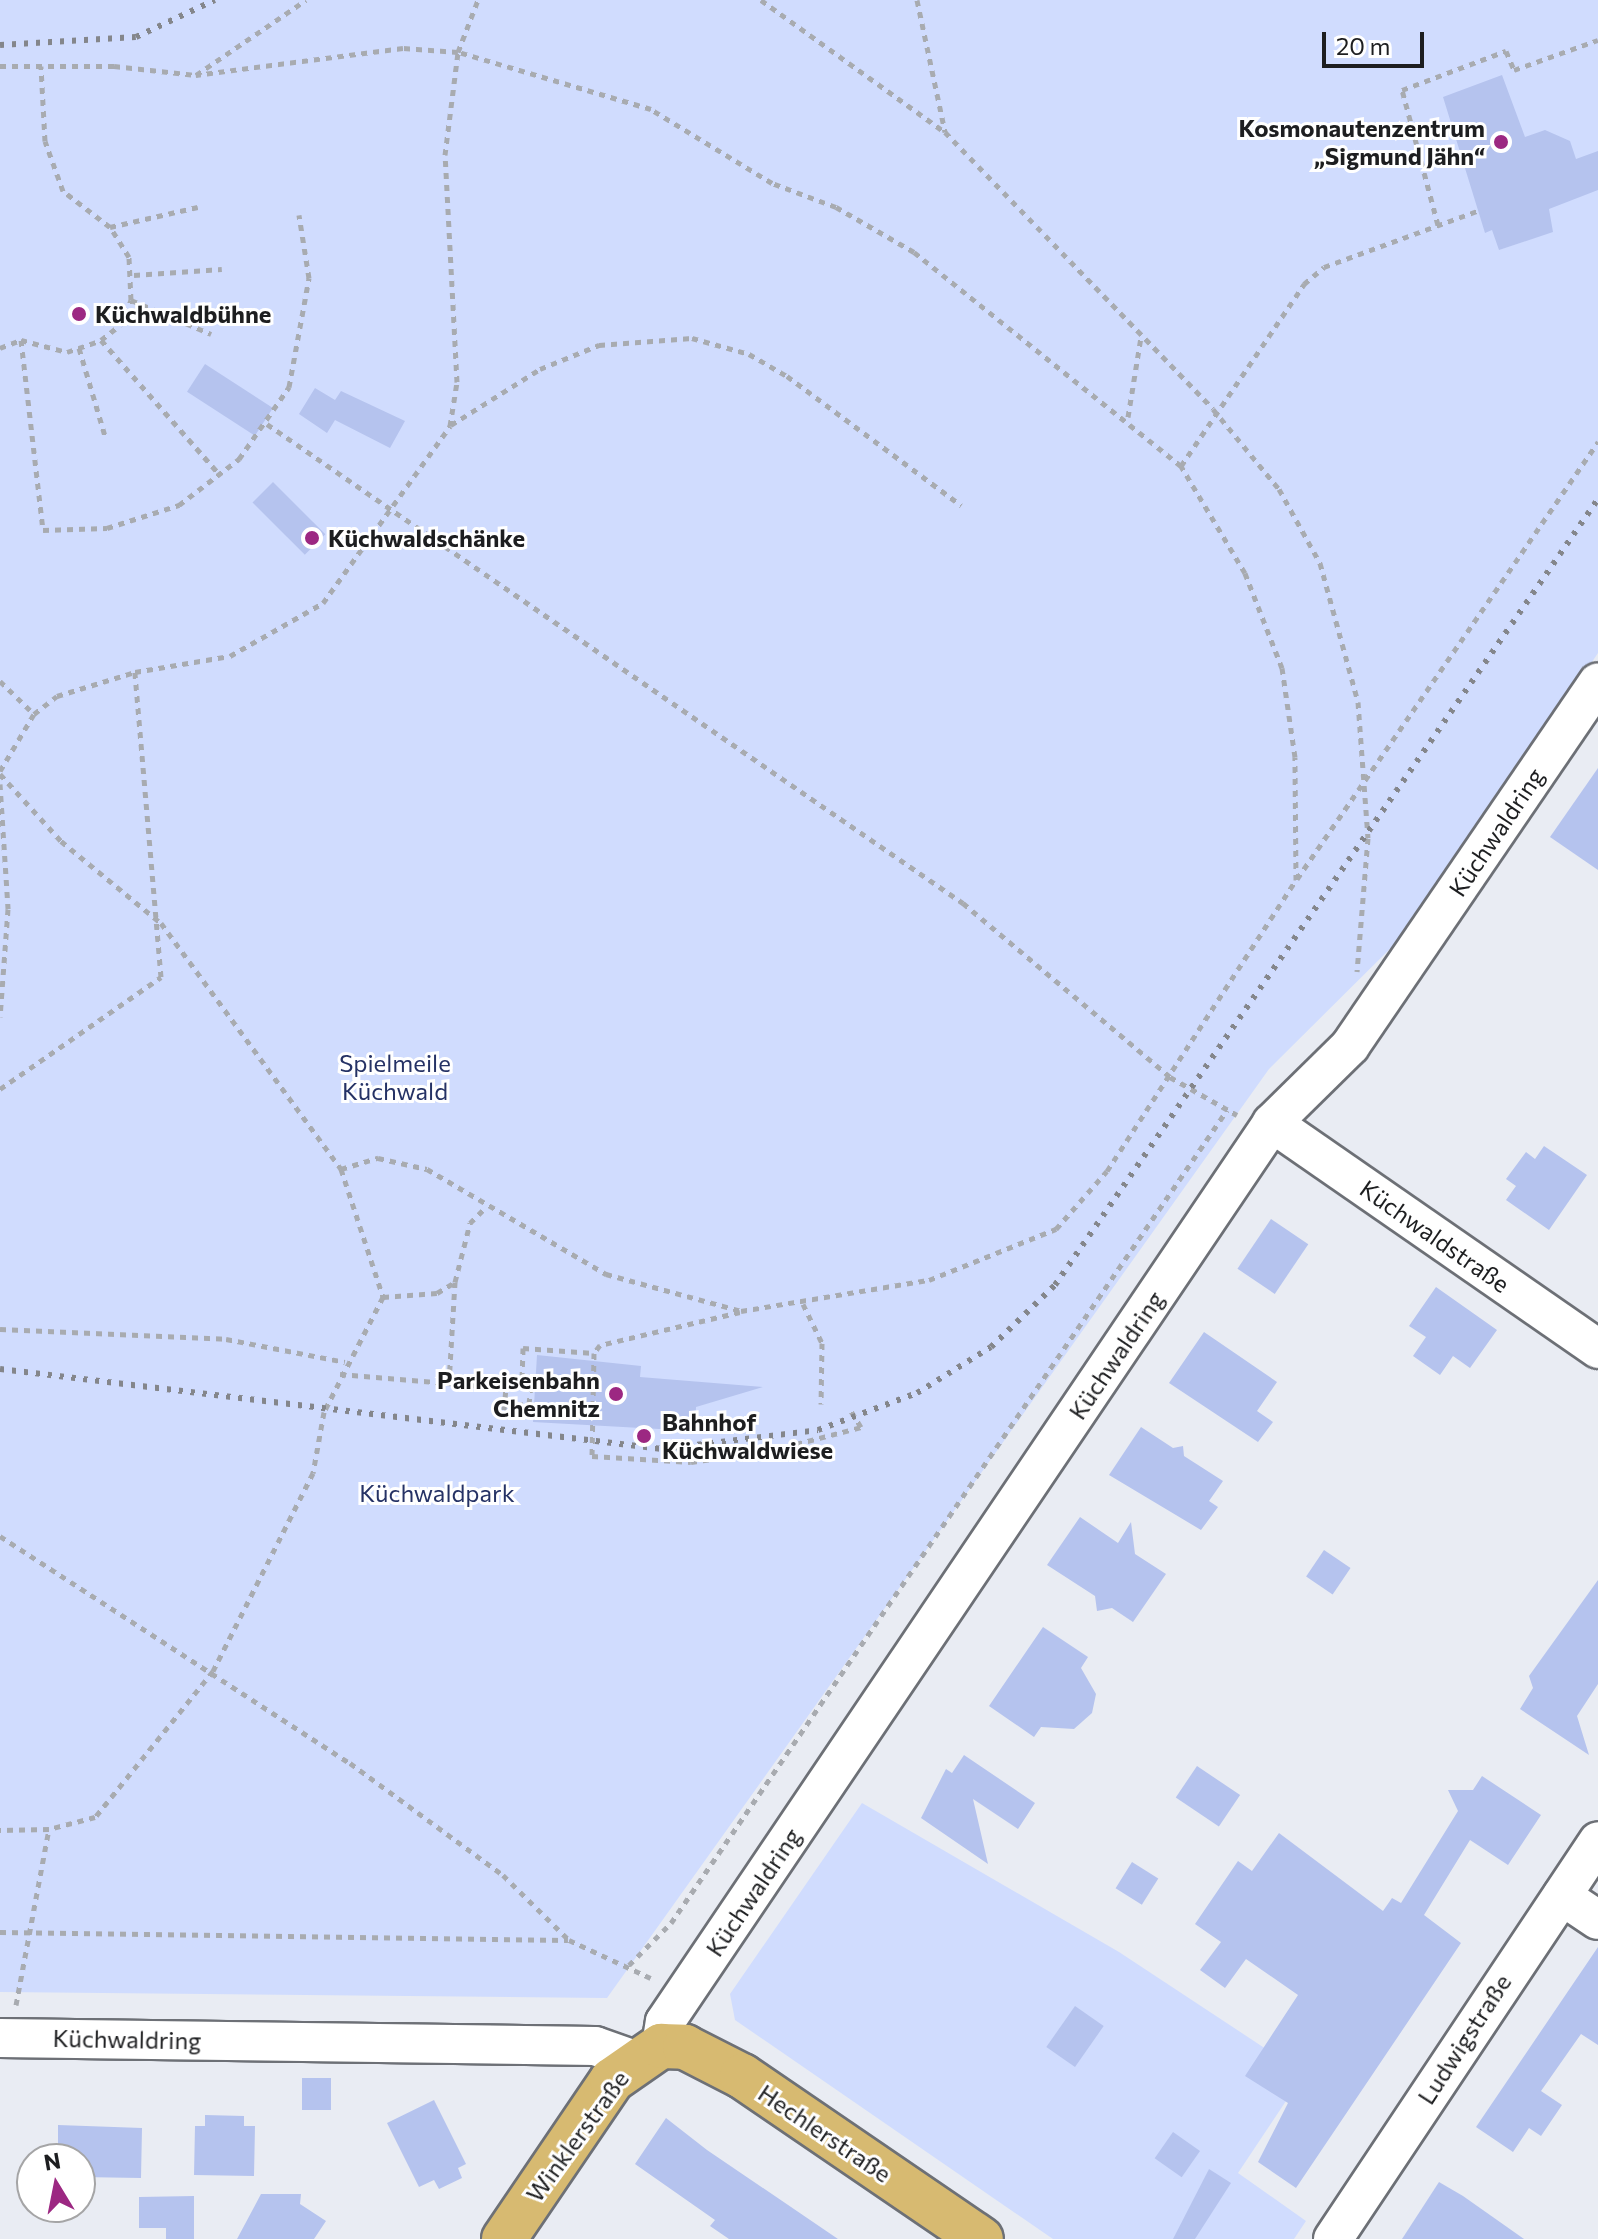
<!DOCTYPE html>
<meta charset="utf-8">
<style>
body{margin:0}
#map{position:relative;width:1598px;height:2239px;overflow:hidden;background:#e9ecf3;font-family:Commissioner,sans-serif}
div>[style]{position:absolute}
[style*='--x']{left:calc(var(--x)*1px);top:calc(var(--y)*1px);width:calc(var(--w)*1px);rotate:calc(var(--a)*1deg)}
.green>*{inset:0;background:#d0dcfe}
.building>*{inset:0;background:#b5c3ee;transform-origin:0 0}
.path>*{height:5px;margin-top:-2.5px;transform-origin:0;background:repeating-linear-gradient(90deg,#a8abb0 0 6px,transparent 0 12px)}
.roads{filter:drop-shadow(2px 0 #6d7076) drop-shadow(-2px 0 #6d7076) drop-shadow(0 2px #6d7076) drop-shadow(0 -2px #6d7076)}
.minor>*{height:38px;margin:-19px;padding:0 19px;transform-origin:19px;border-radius:19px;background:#fff}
.major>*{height:44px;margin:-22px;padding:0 22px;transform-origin:22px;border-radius:22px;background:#d7ba71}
.rail>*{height:6px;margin-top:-3px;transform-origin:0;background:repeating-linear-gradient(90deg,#84868b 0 4px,transparent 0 12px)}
.dots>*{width:22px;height:22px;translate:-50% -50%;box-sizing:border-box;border:4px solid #fff;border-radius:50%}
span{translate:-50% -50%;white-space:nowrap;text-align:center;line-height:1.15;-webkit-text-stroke:6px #fff;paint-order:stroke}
.poi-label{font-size:24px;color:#1d1e20;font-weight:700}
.right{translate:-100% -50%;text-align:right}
.left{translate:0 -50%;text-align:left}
.street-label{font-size:24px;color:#1d1e20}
.park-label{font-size:24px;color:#253265}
.north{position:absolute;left:16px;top:2143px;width:80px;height:80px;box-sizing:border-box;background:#fff;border:2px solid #a5a5a6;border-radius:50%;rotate:350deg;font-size:22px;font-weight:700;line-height:32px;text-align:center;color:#1d1e20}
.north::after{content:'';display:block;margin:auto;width:28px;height:36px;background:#9c2882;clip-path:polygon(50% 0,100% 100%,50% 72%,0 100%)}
.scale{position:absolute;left:1322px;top:32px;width:102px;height:36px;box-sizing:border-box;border:4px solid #1d1e20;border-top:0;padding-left:10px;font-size:24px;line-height:28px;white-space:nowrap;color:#1d1e20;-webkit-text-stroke:6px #fff;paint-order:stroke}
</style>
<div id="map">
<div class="green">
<div style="clip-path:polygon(0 0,1598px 0,1598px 653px,1420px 919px,1269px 1069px,607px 1998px,0 1992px)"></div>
<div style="clip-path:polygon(862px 1803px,1119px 1952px,1304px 2074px,1238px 2173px,1306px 2221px,1294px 2239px,1053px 2239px,735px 2020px,730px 1994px)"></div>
</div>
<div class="building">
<div style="clip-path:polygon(1502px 75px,1525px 137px,1545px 130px,1570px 141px,1576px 159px,1598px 151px,1598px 190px,1549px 209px,1553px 232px,1499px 250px,1492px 230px,1485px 233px,1443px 97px)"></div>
<div style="left:205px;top:364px;width:81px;height:33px;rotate:33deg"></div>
<div style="clip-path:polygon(315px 388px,335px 400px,341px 391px,405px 421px,390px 448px,335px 420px,327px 433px,299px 414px)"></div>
<div style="left:273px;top:482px;width:74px;height:29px;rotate:45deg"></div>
<div style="clip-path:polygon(1598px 768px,1598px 870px,1550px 837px)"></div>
<div style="clip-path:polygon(1544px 1146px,1587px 1175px,1549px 1230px,1506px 1200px,1516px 1186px,1506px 1179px,1526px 1152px,1535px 1159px)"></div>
<div style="left:1271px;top:1219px;width:45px;height:60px;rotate:34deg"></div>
<div style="clip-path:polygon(1436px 1287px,1497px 1330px,1470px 1368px,1453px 1356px,1440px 1375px,1413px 1356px,1426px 1337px,1409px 1326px)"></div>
<div style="clip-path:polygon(1204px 1332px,1277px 1382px,1257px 1411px,1273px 1422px,1258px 1442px,1169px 1383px)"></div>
<div style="clip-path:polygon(537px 1355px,641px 1366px,640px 1377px,763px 1387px,696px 1407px,695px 1431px,533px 1422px)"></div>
<div style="clip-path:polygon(1141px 1427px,1173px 1448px,1183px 1446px,1184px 1456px,1223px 1481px,1209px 1501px,1218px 1507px,1201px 1530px,1109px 1475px)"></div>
<div style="clip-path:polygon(1080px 1517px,1118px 1543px,1131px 1522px,1135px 1554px,1166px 1574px,1133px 1622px,1112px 1608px,1097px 1611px,1095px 1596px,1047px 1565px)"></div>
<div style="left:1324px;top:1550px;width:32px;height:32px;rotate:34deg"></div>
<div style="clip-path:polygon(1598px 1580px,1598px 1684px,1577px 1716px,1589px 1755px,1520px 1709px,1533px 1688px,1529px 1676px)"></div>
<div style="clip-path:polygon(1043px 1627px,1088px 1657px,1081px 1668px,1096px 1694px,1092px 1713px,1074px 1729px,1041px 1727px,1034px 1737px,989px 1706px)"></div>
<div style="clip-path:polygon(964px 1755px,1035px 1803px,1018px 1829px,973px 1799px,988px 1864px,921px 1818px,946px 1769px,952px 1773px)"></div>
<div style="left:1197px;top:1766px;width:52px;height:38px;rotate:34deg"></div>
<div style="clip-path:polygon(1482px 1776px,1541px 1815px,1508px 1865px,1470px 1840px,1424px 1915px,1461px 1943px,1296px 2188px,1258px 2162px,1288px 2103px,1245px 2076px,1298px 1995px,1246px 1959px,1225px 1988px,1200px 1970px,1221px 1942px,1195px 1924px,1238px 1861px,1252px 1871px,1279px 1833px,1383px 1911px,1392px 1898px,1401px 1903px,1458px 1811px,1448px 1790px,1473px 1790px)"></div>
<div style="left:1132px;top:1862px;width:31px;height:31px;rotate:32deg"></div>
<div style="clip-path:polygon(1598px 1947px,1598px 2045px,1581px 2034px,1541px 2091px,1562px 2105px,1541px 2136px,1529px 2128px,1513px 2152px,1476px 2127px)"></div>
<div style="left:1075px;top:2006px;width:35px;height:50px;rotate:35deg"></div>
<div style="left:302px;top:2078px;width:29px;height:32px"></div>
<div style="clip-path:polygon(434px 2100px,466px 2164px,458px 2168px,462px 2178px,439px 2189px,434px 2180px,419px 2187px,387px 2123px)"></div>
<div style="clip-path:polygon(205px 2115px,244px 2116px,244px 2126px,255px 2126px,254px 2176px,194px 2175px,195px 2126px,205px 2126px)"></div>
<div style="clip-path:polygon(666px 2118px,707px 2150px,838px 2239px,729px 2239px,710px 2226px,715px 2220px,635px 2164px)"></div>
<div style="clip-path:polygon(58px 2125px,142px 2128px,141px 2178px,80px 2177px,80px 2159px,58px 2159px)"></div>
<div style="left:1173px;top:2132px;width:33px;height:32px;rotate:35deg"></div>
<div style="clip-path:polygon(1209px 2169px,1231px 2183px,1195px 2239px,1173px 2239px)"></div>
<div style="clip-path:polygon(1439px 2182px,1463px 2196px,1524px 2239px,1402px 2239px)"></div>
<div style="clip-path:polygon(261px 2194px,301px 2194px,300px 2204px,326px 2221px,314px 2239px,237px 2239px)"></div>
<div style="clip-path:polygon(194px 2196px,194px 2239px,166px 2239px,166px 2228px,139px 2228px,139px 2197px)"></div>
</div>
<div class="path">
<div style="--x:761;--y:0;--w:226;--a:35.7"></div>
<div style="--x:945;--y:132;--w:385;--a:45.9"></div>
<div style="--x:1213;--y:409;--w:104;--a:50.5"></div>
<div style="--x:1279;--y:489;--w:85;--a:61"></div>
<div style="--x:1320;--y:563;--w:144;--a:74.7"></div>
<div style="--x:1358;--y:702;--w:136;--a:85.8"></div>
<div style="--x:1368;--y:838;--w:134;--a:94.7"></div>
<div style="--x:917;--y:0;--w:135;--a:78"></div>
<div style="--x:0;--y:66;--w:114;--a:0"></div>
<div style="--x:114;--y:66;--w:82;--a:6.3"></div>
<div style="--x:196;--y:75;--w:133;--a:-34.3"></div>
<div style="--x:1438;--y:225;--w:140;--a:-104.9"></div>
<div style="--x:1402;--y:90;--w:111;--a:-20.6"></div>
<div style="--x:1506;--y:51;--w:21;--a:67"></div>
<div style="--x:1514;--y:70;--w:89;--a:-19.7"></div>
<div style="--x:110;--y:227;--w:90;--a:-12.8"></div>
<div style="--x:134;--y:275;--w:88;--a:-3.9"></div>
<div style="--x:131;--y:300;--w:87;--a:23"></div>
<div style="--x:21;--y:340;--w:191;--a:83.4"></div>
<div style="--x:43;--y:530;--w:64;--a:-1.8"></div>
<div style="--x:107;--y:528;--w:76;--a:-17.7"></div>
<div style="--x:179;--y:505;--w:76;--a:-37.5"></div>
<div style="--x:239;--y:459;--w:88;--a:-55.2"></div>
<div style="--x:289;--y:387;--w:111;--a:-79.6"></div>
<div style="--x:309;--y:278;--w:64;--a:-99"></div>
<div style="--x:101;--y:340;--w:180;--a:48.6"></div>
<div style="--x:0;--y:348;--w:22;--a:-21"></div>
<div style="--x:21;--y:340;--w:48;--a:14.6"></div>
<div style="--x:67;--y:352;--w:36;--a:-19"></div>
<div style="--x:101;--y:340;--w:24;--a:-38"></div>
<div style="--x:120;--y:325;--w:27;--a:-66"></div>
<div style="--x:131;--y:300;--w:43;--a:-92.7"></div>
<div style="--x:129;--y:257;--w:36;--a:-122"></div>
<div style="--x:110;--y:227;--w:59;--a:-142.5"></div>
<div style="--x:63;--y:191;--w:53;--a:-109.8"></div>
<div style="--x:45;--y:141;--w:75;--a:-93.1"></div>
<div style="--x:79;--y:348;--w:92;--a:73.5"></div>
<div style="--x:1128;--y:417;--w:81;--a:-80.8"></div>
<div style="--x:267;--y:424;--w:845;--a:34.54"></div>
<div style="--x:963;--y:903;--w:270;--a:40"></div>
<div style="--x:1170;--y:1077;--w:77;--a:29.6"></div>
<div style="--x:451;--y:425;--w:105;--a:-32.2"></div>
<div style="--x:540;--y:369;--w:64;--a:-22.1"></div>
<div style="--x:599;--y:345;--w:93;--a:-4.3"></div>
<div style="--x:692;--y:338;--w:59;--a:15.7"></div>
<div style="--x:749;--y:354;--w:44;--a:30.1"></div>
<div style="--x:787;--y:376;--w:217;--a:36.6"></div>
<div style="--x:1181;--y:466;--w:220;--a:-55.9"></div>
<div style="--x:1304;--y:284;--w:26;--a:-40"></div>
<div style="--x:1324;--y:267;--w:163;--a:-20.1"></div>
<div style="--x:0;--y:681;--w:47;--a:44.1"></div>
<div style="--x:0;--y:771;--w:66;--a:-59.2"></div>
<div style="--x:34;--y:714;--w:29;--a:-38"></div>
<div style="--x:57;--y:696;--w:82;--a:-17.1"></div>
<div style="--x:135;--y:672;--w:96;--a:-9.6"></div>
<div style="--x:230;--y:656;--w:107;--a:-29.7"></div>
<div style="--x:323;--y:603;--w:218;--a:-54.3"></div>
<div style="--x:450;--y:426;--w:45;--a:-81"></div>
<div style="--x:457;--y:382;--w:227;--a:-93"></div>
<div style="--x:445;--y:155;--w:104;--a:-82.8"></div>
<div style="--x:458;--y:52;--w:55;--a:-175.8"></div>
<div style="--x:403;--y:48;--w:209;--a:172.6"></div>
<div style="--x:0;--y:774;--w:91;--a:47.7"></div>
<div style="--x:61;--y:841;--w:129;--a:39.4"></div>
<div style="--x:161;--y:923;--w:305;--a:53.8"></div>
<div style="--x:341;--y:1169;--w:135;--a:71.8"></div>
<div style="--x:383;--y:1297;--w:129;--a:117.2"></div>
<div style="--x:324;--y:1412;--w:62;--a:100.2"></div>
<div style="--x:313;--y:1473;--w:222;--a:116.8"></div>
<div style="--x:213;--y:1671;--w:188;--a:128.9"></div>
<div style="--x:95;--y:1817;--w:48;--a:165.4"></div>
<div style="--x:49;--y:1829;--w:49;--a:178.8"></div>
<div style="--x:0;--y:784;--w:125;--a:86.3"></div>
<div style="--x:8;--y:909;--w:108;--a:94.2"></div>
<div style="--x:1297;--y:879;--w:531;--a:-55.44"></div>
<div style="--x:0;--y:1089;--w:196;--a:-34.8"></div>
<div style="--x:161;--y:977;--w:306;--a:-94.9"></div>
<div style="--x:341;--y:1169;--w:39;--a:-17"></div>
<div style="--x:378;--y:1158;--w:50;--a:12.7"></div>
<div style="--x:427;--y:1169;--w:208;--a:30.4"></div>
<div style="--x:606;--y:1274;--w:140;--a:15.3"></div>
<div style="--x:741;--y:1311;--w:191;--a:-9.4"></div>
<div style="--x:929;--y:1280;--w:137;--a:-21.9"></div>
<div style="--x:1056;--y:1229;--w:77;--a:-48.7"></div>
<div style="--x:1107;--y:1171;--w:347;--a:-57"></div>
<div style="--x:1296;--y:880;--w:123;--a:-90.5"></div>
<div style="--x:1295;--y:757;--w:90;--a:-98.3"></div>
<div style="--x:1282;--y:668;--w:102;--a:-111.3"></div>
<div style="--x:1245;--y:573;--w:125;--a:-120.9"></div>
<div style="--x:1181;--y:466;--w:342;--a:-141.3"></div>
<div style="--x:914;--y:252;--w:90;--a:-150"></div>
<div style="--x:836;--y:207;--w:68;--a:-159.4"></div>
<div style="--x:772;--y:183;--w:142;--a:-148.6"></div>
<div style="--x:651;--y:109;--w:201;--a:-163.5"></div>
<div style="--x:458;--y:52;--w:56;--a:-69"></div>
<div style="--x:383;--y:1297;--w:54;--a:-4.2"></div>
<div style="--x:437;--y:1293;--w:21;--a:-31"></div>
<div style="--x:455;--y:1282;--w:61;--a:-75.7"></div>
<div style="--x:470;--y:1223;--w:20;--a:-45"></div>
<div style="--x:803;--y:1304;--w:43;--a:64"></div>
<div style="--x:822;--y:1343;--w:61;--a:90.9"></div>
<div style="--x:740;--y:1312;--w:144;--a:166.7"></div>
<div style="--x:600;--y:1345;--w:10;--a:127"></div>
<div style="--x:594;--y:1353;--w:103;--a:91.1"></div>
<div style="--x:592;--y:1456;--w:99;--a:3.5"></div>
<div style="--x:691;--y:1462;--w:83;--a:-8.3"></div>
<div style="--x:773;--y:1450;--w:91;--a:-14.6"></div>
<div style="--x:861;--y:1427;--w:19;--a:-122"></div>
<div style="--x:0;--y:1329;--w:226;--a:2.5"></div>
<div style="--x:226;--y:1339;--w:121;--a:10.9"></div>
<div style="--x:340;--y:1374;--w:167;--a:4.8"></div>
<div style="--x:506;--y:1388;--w:19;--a:-32"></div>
<div style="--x:522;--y:1378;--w:30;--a:-88"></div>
<div style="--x:523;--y:1348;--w:71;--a:4"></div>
<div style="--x:449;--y:1383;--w:101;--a:-86.6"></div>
<div style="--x:505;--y:1405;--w:24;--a:-2"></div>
<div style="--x:529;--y:1404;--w:18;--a:-84"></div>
<div style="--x:531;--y:1386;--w:12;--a:-138"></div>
<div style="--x:504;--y:1410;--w:22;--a:-85"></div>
<div style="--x:0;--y:1536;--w:417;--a:33"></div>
<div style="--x:350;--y:1763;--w:190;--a:36.2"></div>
<div style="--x:503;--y:1875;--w:93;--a:44.6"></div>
<div style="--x:569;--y:1940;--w:90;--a:24.9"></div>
<div style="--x:0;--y:1932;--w:568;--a:0.81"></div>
<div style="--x:629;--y:1965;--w:59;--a:-45"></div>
<div style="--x:671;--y:1923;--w:985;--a:-55.63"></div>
<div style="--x:16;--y:2005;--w:179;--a:-79.4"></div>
</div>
<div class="roads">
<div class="minor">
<div style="--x:1272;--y:1123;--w:397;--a:34.7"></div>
<div style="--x:1562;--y:1896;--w:43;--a:33.7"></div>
<div style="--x:0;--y:2038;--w:595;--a:0.77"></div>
<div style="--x:595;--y:2046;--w:42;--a:19.3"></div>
<div style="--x:661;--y:2046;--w:24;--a:-81"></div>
<div style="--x:665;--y:2022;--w:1085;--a:-55.97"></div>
<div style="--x:1272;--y:1123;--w:110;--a:-44.6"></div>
<div style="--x:1350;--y:1046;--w:440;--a:-55.7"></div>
<div style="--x:1333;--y:2239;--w:478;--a:-56.3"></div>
</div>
<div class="major">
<div style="--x:504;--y:2239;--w:192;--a:-55.8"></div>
<div style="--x:612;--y:2080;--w:60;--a:-34.8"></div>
<div style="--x:661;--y:2046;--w:24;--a:2"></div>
<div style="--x:685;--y:2047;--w:64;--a:27"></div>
<div style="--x:742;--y:2076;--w:289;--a:34.3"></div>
</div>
</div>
<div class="rail">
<div style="--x:0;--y:45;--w:136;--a:-3.4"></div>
<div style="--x:136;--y:37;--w:87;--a:-25.1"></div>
<div style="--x:0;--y:1369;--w:667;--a:6.89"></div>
<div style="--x:662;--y:1449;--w:157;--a:-6.9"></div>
<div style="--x:818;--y:1430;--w:106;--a:-20.5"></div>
<div style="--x:917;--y:1393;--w:87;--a:-31.9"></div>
<div style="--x:991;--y:1347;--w:89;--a:-44.1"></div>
<div style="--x:1055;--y:1285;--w:955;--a:-55.36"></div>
</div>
<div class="dots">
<div style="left:1501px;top:142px;background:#9c2882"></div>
<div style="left:79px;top:314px;background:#9c2882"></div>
<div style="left:312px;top:538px;background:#9c2882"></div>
<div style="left:616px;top:1394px;background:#9c2882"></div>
<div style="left:644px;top:1436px;background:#9c2882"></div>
</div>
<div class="poi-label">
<span class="right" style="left:1485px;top:142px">Kosmonautenzentrum<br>„Sigmund Jähn“</span>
<span class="left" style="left:95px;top:314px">Küchwaldbühne</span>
<span class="left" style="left:328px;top:538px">Küchwaldschänke</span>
<span class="right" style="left:600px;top:1394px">Parkeisenbahn<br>Chemnitz</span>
<span class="left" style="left:662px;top:1436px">Bahnhof<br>Küchwaldwiese</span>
</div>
<div class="street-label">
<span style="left:1496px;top:832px;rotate:-56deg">Küchwaldring</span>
<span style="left:1435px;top:1236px;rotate:35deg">Küchwaldstraße</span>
<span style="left:1116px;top:1355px;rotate:-56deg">Küchwaldring</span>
<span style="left:753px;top:1892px;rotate:-56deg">Küchwaldring</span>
<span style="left:127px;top:2039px;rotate:1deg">Küchwaldring</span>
<span style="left:1464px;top:2039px;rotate:-57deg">Ludwigstraße</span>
<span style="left:825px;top:2133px;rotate:34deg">Hechlerstraße</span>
<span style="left:577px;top:2136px;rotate:-54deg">Winklerstraße</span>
</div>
<div class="park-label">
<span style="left:395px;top:1077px">Spielmeile<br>Küchwald</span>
<span style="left:437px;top:1493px">Küchwaldpark</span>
</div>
<div class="north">N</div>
<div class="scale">20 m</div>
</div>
